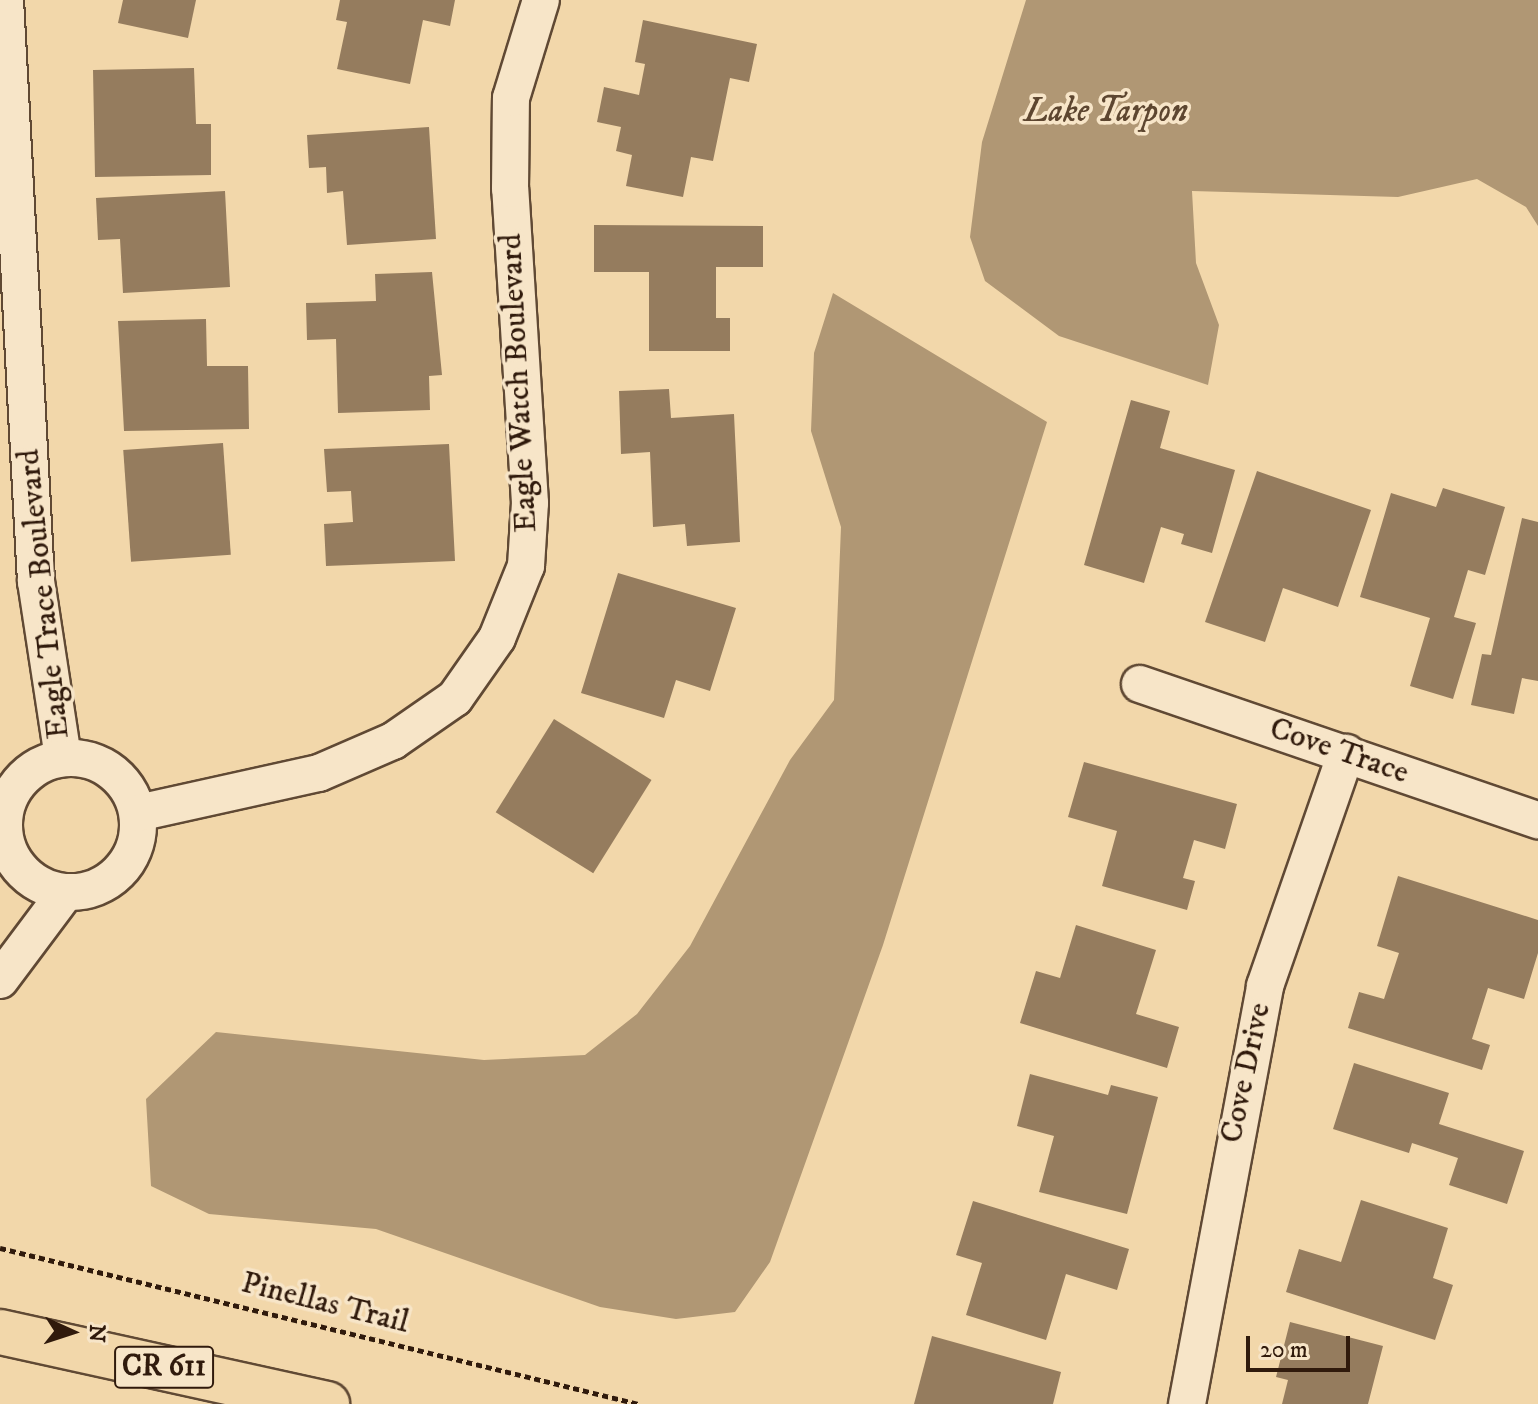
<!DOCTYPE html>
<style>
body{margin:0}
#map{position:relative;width:1538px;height:1404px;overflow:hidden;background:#f2d7aa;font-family:"IM FELL DW Pica",serif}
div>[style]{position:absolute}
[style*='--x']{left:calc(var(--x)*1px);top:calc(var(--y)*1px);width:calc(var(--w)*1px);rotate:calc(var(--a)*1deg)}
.water>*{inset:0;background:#b09774}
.building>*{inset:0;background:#957c5e;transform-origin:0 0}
.path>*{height:5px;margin-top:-2.5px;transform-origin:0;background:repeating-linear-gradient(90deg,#301a0c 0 6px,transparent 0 10px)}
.roads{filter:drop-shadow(2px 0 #604934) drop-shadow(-2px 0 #604934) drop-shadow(0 2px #604934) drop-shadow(0 -2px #604934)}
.street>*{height:36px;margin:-18px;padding:0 18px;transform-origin:18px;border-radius:18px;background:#f7e5c8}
.street>.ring{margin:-18px;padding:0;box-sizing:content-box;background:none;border:36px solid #f7e5c8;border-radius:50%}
.primary>*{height:44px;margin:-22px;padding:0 22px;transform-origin:22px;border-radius:22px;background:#f2d7aa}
span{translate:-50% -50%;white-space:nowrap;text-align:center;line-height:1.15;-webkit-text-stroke:7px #f7e5c8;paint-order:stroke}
.shield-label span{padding:2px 6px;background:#f7e5c8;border:2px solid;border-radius:6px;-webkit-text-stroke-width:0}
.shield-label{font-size:30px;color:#301a0c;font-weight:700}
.street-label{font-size:32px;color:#301a0c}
.water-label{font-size:34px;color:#5d4630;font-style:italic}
.north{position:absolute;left:32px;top:1292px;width:80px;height:80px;-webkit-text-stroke:6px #f7e5c8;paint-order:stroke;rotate:93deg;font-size:22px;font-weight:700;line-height:32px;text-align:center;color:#301a0c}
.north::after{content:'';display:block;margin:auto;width:28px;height:36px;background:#301a0c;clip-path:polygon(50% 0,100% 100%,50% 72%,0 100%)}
.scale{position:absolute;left:1246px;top:1336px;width:104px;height:36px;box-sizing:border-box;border:4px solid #301a0c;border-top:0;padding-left:10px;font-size:24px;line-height:28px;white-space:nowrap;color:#301a0c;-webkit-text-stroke:6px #f7e5c8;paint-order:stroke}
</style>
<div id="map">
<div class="water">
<div style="clip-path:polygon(1026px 0,1538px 0,1538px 226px,1526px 207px,1477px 179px,1398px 197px,1192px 191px,1196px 263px,1219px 325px,1208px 385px,1059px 336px,985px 281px,970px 237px,982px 142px)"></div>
<div style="clip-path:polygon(833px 293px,1047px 422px,883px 945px,770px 1262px,735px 1312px,676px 1319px,600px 1307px,376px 1229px,209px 1214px,151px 1186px,146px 1099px,216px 1032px,484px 1060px,585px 1055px,637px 1014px,690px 946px,790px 760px,834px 700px,841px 527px,811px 431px,814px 353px)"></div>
</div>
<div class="building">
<div style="clip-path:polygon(123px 0,196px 0,188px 38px,118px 23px)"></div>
<div style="clip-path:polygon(340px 0,455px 0,450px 26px,423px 20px,410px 84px,337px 69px,347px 22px,336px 20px)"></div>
<div style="clip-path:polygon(643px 20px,757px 44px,749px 82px,730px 78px,713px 161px,691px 157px,683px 197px,626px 186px,632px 155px,616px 151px,621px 127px,597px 122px,604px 87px,639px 95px,645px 64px,635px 62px)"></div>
<div style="clip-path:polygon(194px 68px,196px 124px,211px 124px,211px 175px,95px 177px,93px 70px)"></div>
<div style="clip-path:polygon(429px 127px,436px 239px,347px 245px,343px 191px,327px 193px,326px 167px,309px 168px,307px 135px)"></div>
<div style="clip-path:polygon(225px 191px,230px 287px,123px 293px,120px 239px,98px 240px,96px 198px)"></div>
<div style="clip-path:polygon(594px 225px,763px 226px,763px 267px,716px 267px,716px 318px,730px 318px,730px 351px,649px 351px,649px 272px,594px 272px)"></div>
<div style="clip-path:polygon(432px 272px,442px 375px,429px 376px,430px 410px,338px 413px,336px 339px,307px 340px,306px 303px,376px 301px,375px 274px)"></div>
<div style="clip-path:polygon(206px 319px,207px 366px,248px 366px,249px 429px,124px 431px,118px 321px)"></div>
<div style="clip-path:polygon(669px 389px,671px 418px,734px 414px,740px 542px,687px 546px,685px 524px,653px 527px,650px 452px,621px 454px,619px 391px)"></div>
<div style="clip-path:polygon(1131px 400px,1170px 411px,1160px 448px,1235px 470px,1212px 553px,1181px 544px,1184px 534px,1161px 527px,1144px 583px,1084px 565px)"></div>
<div style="left:223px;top:443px;width:112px;height:100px;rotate:86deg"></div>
<div style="clip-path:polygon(449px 444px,455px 561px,326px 566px,324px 524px,353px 522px,351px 491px,327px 492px,324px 449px)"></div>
<div style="clip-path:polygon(1257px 471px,1371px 510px,1338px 607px,1283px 588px,1265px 642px,1205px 622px)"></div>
<div style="clip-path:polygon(1443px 488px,1505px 507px,1485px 575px,1468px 570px,1454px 617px,1476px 623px,1453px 699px,1410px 686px,1430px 618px,1360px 597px,1391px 493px,1436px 507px)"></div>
<div style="clip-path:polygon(1522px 518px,1538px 522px,1538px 681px,1522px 678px,1514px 714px,1471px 705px,1482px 654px,1491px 655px)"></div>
<div style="clip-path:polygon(618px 573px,736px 608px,710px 691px,676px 680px,664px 718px,581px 693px)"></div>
<div style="left:554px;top:719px;width:115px;height:110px;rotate:32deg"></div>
<div style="clip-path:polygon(1084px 762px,1237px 804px,1225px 849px,1194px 840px,1183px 878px,1195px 881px,1187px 910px,1102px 886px,1117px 831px,1068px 817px)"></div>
<div style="clip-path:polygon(1398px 876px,1538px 920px,1538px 953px,1524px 999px,1488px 988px,1472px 1039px,1490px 1045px,1482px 1070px,1348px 1028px,1359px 992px,1384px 999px,1399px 953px,1377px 946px)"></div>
<div style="clip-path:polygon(1076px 925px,1156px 950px,1136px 1014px,1179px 1027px,1167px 1068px,1020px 1023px,1036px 971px,1060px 978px)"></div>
<div style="clip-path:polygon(1354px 1063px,1449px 1093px,1439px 1124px,1524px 1151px,1507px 1204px,1449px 1185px,1458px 1158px,1412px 1143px,1409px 1153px,1333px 1129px)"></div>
<div style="clip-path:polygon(1030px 1074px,1108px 1095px,1111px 1085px,1158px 1097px,1127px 1214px,1039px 1192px,1054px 1136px,1017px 1126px)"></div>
<div style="clip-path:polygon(1361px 1200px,1448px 1228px,1433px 1278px,1453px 1285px,1435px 1340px,1286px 1292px,1299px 1249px,1341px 1262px)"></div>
<div style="clip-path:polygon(973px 1201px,1129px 1249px,1117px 1290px,1066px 1274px,1046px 1340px,966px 1315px,982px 1263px,956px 1255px)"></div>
<div style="clip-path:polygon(1290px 1322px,1383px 1346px,1368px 1404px,1282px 1404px,1288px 1380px,1276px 1377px)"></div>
<div style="clip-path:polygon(932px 1336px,1061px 1372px,1053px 1404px,914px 1404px)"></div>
</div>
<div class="path">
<div style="--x:0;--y:1248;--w:658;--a:13.72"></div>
</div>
<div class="roads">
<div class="street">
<div style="--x:5;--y:0;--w:582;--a:86.95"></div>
<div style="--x:36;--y:581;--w:178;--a:81.3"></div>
<div style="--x:1140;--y:684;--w:421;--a:18.9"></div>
<div class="ring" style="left:4px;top:758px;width:98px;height:98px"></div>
<div style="--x:138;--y:813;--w:185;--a:-12.5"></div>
<div style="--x:319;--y:773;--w:81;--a:-23.4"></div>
<div style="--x:393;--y:741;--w:75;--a:-34.7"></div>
<div style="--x:455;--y:698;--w:73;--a:-55"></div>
<div style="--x:497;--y:638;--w:78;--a:-68.1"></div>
<div style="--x:526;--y:566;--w:63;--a:-86.4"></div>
<div style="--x:530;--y:503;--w:315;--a:-93.6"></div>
<div style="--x:510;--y:189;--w:91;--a:-89.4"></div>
<div style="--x:511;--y:98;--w:102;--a:-73"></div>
<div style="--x:0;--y:980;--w:109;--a:-53.2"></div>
<div style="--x:1187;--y:1404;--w:425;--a:-79.4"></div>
<div style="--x:1265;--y:986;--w:247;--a:-70.8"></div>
</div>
<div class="primary">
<div style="--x:0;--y:1332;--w:335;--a:12.4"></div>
</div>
</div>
<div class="shield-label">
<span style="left:164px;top:1367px">CR 611</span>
</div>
<div class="street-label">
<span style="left:519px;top:383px;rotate:-93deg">Eagle Watch Boulevard</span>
<span style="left:44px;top:594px;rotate:-96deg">Eagle Trace Boulevard</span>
<span style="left:1339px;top:751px;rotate:19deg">Cove Trace</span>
<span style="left:1246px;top:1073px;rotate:-78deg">Cove Drive</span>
<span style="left:325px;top:1303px;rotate:14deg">Pinellas Trail</span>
</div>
<div class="water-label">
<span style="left:1106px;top:112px">Lake Tarpon</span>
</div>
<div class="north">N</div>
<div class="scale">20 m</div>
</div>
